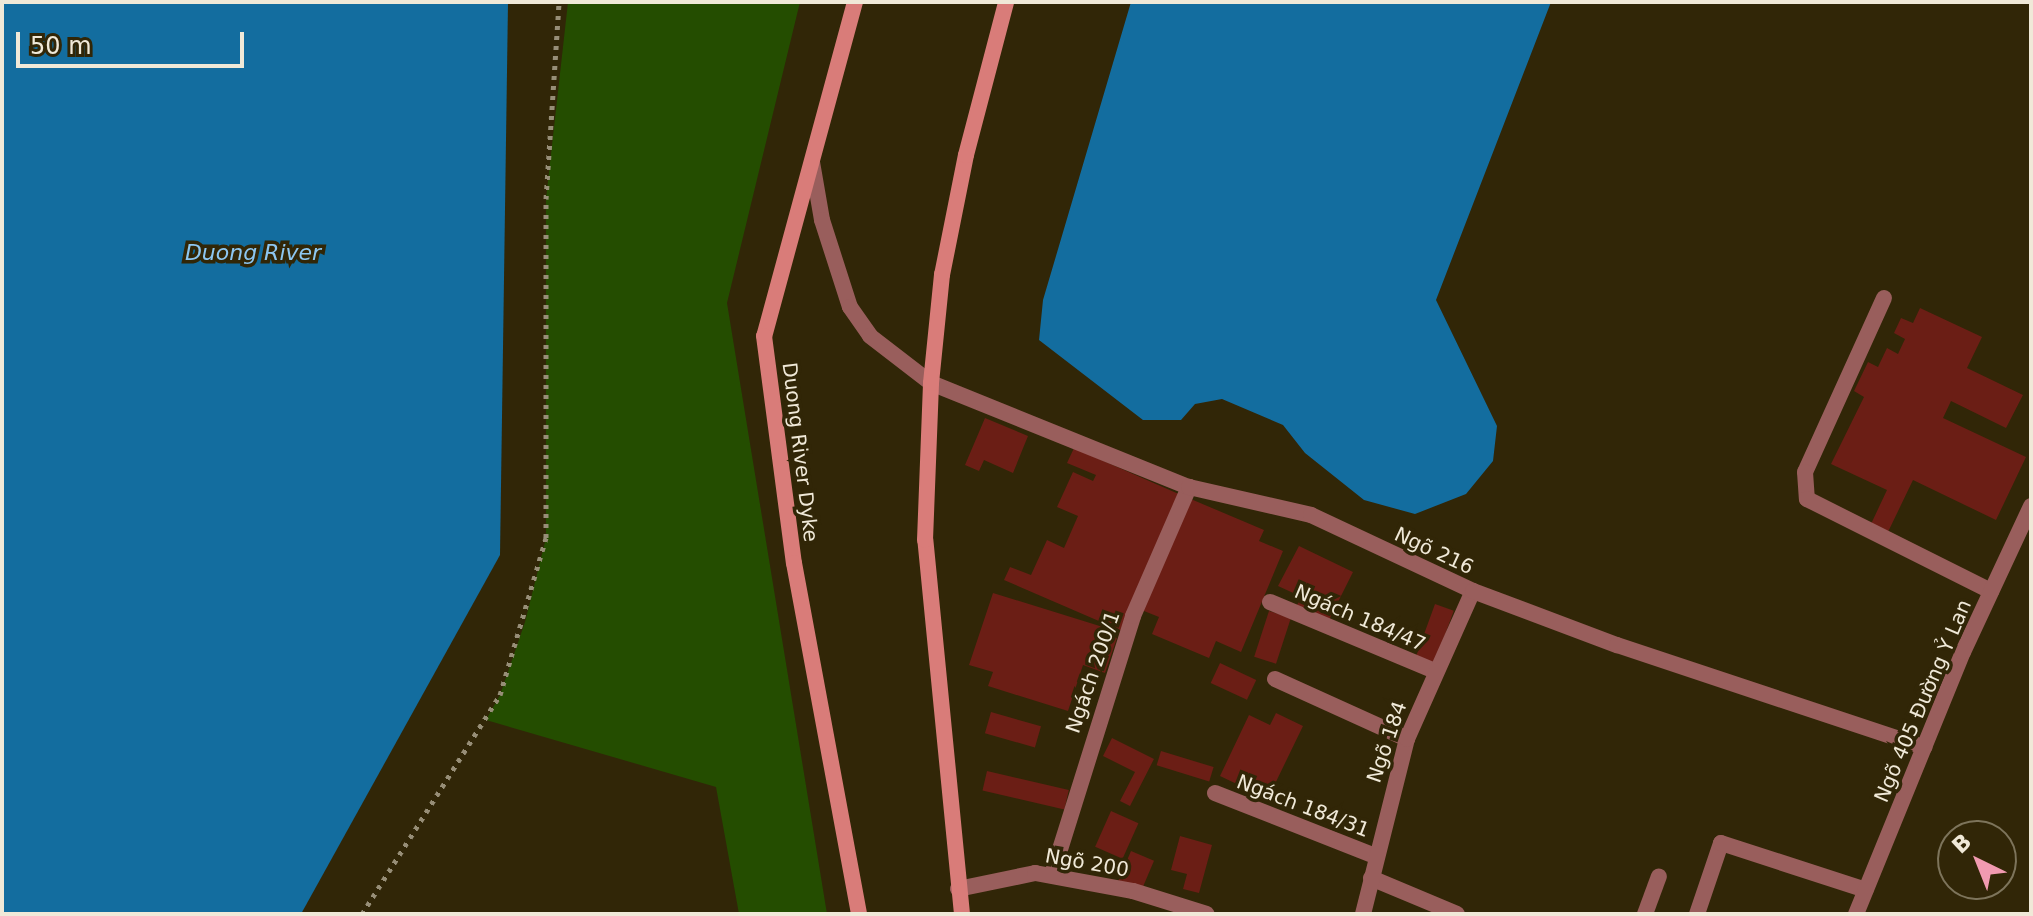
<!DOCTYPE html>
<meta charset="utf-8">
<style>
body{margin:0}
#map{position:relative;width:2033px;height:916px;overflow:hidden;background:#312607;font-family:"DejaVu Sans",sans-serif}
div>[style]{position:absolute}
[style*='--x']{left:calc(var(--x)*1px);top:calc(var(--y)*1px);width:calc(var(--w)*1px);rotate:calc(var(--a)*1deg)}
.green>*{inset:0;background:#244d00}
.water>*{inset:0;background:#136d9f}
.building>*{inset:0;background:#6b1e15;transform-origin:0 0}
.path>*{height:5px;margin-top:-2.5px;transform-origin:0;background:repeating-linear-gradient(90deg,#978e77 0 4px,transparent 0 10px)}
.lane>*{height:16px;margin:-8px;padding:0 8px;transform-origin:8px;border-radius:8px;background:#995e5c}
.street>*{height:16px;margin:-8px;padding:0 8px;transform-origin:8px;border-radius:8px;background:#995e5c}
.secondary>*{height:16px;margin:-8px;padding:0 8px;transform-origin:8px;border-radius:8px;background:#d97c79}
span{translate:-50% -50%;white-space:nowrap;text-align:center;line-height:1.15;-webkit-text-stroke:7px #312607;paint-order:stroke}
.street-label{font-size:20px;color:#f0e9d8}
.water-label{font-size:22px;color:#8dc7f1;font-style:italic}
.frame{position:absolute;inset:0;border:4px solid #f0e9d8;pointer-events:none}
.north{position:absolute;left:1937px;top:820px;width:80px;height:80px;box-sizing:border-box;background:#312607;border:2px solid #7d745b;border-radius:50%;rotate:317deg;font-size:22px;font-weight:700;line-height:32px;text-align:center;color:#f0e9d8}
.north::after{content:'';display:block;margin:auto;width:28px;height:36px;background:#f19ab1;clip-path:polygon(50% 0,100% 100%,50% 72%,0 100%)}
.scale{position:absolute;left:16px;top:32px;width:228px;height:36px;box-sizing:border-box;border:4px solid #f0e9d8;border-top:0;padding-left:10px;font-size:24px;line-height:28px;white-space:nowrap;color:#f0e9d8;-webkit-text-stroke:6px #312607;paint-order:stroke}
</style>
<div id="map">
<div class="green">
<div style="clip-path:polygon(568px 2px,800px 2px,727px 303px,827px 914px,739px 914px,716px 787px,486px 720px,500px 695px,525px 622px,546px 538px,546px 199px)"></div>
</div>
<div class="water">
<div style="clip-path:polygon(2px 2px,508px 2px,500px 555px,301px 914px,2px 914px)"></div>
<div style="clip-path:polygon(1131px 2px,1551px 2px,1436px 300px,1497px 426px,1493px 461px,1466px 494px,1415px 514px,1364px 500px,1305px 453px,1283px 425px,1222px 399px,1195px 404px,1181px 420px,1143px 420px,1039px 340px,1043px 300px)"></div>
</div>
<div class="building">
<div style="clip-path:polygon(1920px 308px,1982px 337px,1967px 368px,2023px 395px,2006px 428px,1951px 401px,1943px 418px,2026px 457px,1996px 520px,1913px 480px,1888px 532px,1871px 524px,1887px 490px,1831px 464px,1864px 397px,1854px 391px,1868px 362px,1878px 367px,1887px 348px,1898px 354px,1905px 339px,1894px 333px,1901px 318px,1913px 323px)"></div>
<div style="clip-path:polygon(985px 418px,1028px 436px,1013px 473px,984px 460px,979px 471px,965px 465px)"></div>
<div style="clip-path:polygon(1074px 448px,1181px 495px,1122px 631px,1004px 580px,1010px 567px,1031px 575px,1047px 540px,1064px 548px,1078px 516px,1057px 507px,1073px 472px,1093px 481px,1096px 475px,1067px 463px)"></div>
<div style="clip-path:polygon(1186px 497px,1264px 530px,1259px 541px,1283px 551px,1241px 652px,1216px 641px,1209px 658px,1152px 634px,1159px 617px,1139px 609px)"></div>
<div style="clip-path:polygon(1299px 546px,1353px 572px,1329px 620px,1297px 605px,1302px 597px,1278px 586px)"></div>
<div style="clip-path:polygon(993px 593px,1119px 632px,1105px 673px,1083px 665px,1068px 711px,988px 686px,993px 672px,969px 665px)"></div>
<div style="left:1435px;top:604px;width:20px;height:59px;rotate:20deg"></div>
<div style="left:1269px;top:611px;width:23px;height:48px;rotate:18deg"></div>
<div style="left:1220px;top:663px;width:40px;height:22px;rotate:25deg"></div>
<div style="left:991px;top:712px;width:52px;height:22px;rotate:16deg"></div>
<div style="clip-path:polygon(1276px 713px,1303px 726px,1272px 790px,1245px 777px,1241px 786px,1220px 776px,1249px 715px,1270px 725px)"></div>
<div style="clip-path:polygon(1112px 738px,1154px 759px,1130px 806px,1120px 801px,1135px 772px,1103px 756px)"></div>
<div style="left:1161px;top:751px;width:55px;height:15px;rotate:17deg"></div>
<div style="left:987px;top:771px;width:84px;height:20px;rotate:13deg"></div>
<div style="left:1111px;top:811px;width:30px;height:39px;rotate:24deg"></div>
<div style="clip-path:polygon(1180px 836px,1212px 845px,1199px 893px,1183px 889px,1187px 874px,1171px 870px)"></div>
<div style="left:1131px;top:851px;width:25px;height:35px;rotate:23deg"></div>
</div>
<div class="path">
<div style="--x:362;--y:914;--w:259;--a:-57.8"></div>
<div style="--x:500;--y:695;--w:164;--a:-73.7"></div>
<div style="--x:546;--y:538;--w:339;--a:-90"></div>
<div style="--x:546;--y:199;--w:197;--a:-86.2"></div>
</div>
<div class="lane">
<div style="--x:1884;--y:298;--w:191;--a:114.4"></div>
<div style="--x:1805;--y:472;--w:27;--a:86"></div>
<div style="--x:1807;--y:499;--w:206;--a:26.6"></div>
<div style="--x:1270;--y:602;--w:179;--a:22.7"></div>
<div style="--x:1275;--y:679;--w:145;--a:24.4"></div>
<div style="--x:1215;--y:793;--w:172;--a:21.5"></div>
<div style="--x:1052;--y:875;--w:271;--a:-72.6"></div>
<div style="--x:1133;--y:616;--w:141;--a:-66.5"></div>
<div style="--x:1371;--y:878;--w:93;--a:22.7"></div>
<div style="--x:1363;--y:914;--w:180;--a:-75.9"></div>
<div style="--x:1407;--y:739;--w:162;--a:-66"></div>
<div style="--x:1645;--y:914;--w:40;--a:-69.8"></div>
<div style="--x:1697;--y:914;--w:75;--a:-71.3"></div>
<div style="--x:1721;--y:843;--w:152;--a:18"></div>
</div>
<div class="street">
<div style="--x:812;--y:162;--w:59;--a:80.2"></div>
<div style="--x:822;--y:220;--w:91;--a:72.2"></div>
<div style="--x:850;--y:307;--w:35;--a:55"></div>
<div style="--x:870;--y:336;--w:77;--a:37.6"></div>
<div style="--x:931;--y:383;--w:278;--a:22"></div>
<div style="--x:1189;--y:487;--w:125;--a:12.9"></div>
<div style="--x:1311;--y:515;--w:179;--a:25.1"></div>
<div style="--x:1473;--y:591;--w:154;--a:20.6"></div>
<div style="--x:1617;--y:645;--w:324;--a:18.4"></div>
<div style="--x:958;--y:889;--w:79;--a:-11.7"></div>
<div style="--x:1035;--y:873;--w:100;--a:10.4"></div>
<div style="--x:1133;--y:891;--w:77;--a:17.3"></div>
<div style="--x:1856;--y:914;--w:283;--a:-67.8"></div>
<div style="--x:1963;--y:652;--w:161;--a:-65"></div>
</div>
<div class="secondary">
<div style="--x:855;--y:2;--w:346;--a:105.2"></div>
<div style="--x:764;--y:336;--w:229;--a:82.5"></div>
<div style="--x:794;--y:563;--w:357;--a:79.5"></div>
<div style="--x:962;--y:914;--w:376;--a:-95.6"></div>
<div style="--x:925;--y:540;--w:157;--a:-87.8"></div>
<div style="--x:931;--y:383;--w:109;--a:-84.2"></div>
<div style="--x:942;--y:275;--w:122;--a:-78.7"></div>
<div style="--x:966;--y:155;--w:158;--a:-75.3"></div>
</div>
<div class="street-label">
<span style="left:800px;top:452px;rotate:83deg">Duong River Dyke</span>
<span style="left:1434px;top:551px;rotate:25deg">Ngõ 216</span>
<span style="left:1360px;top:618px;rotate:23deg">Ngách 184/47</span>
<span style="left:1093px;top:672px;rotate:-71deg">Ngách 200/1</span>
<span style="left:1923px;top:701px;rotate:-67deg">Ngõ 405 Đường Ỷ Lan</span>
<span style="left:1387px;top:742px;rotate:-71deg">Ngõ 184</span>
<span style="left:1303px;top:806px;rotate:21deg">Ngách 184/31</span>
<span style="left:1087px;top:863px;rotate:10deg">Ngõ 200</span>
</div>
<div class="water-label">
<span style="left:253px;top:253px">Duong River</span>
</div>
<div class="frame"></div>
<div class="north">B</div>
<div class="scale">50 m</div>
</div>
